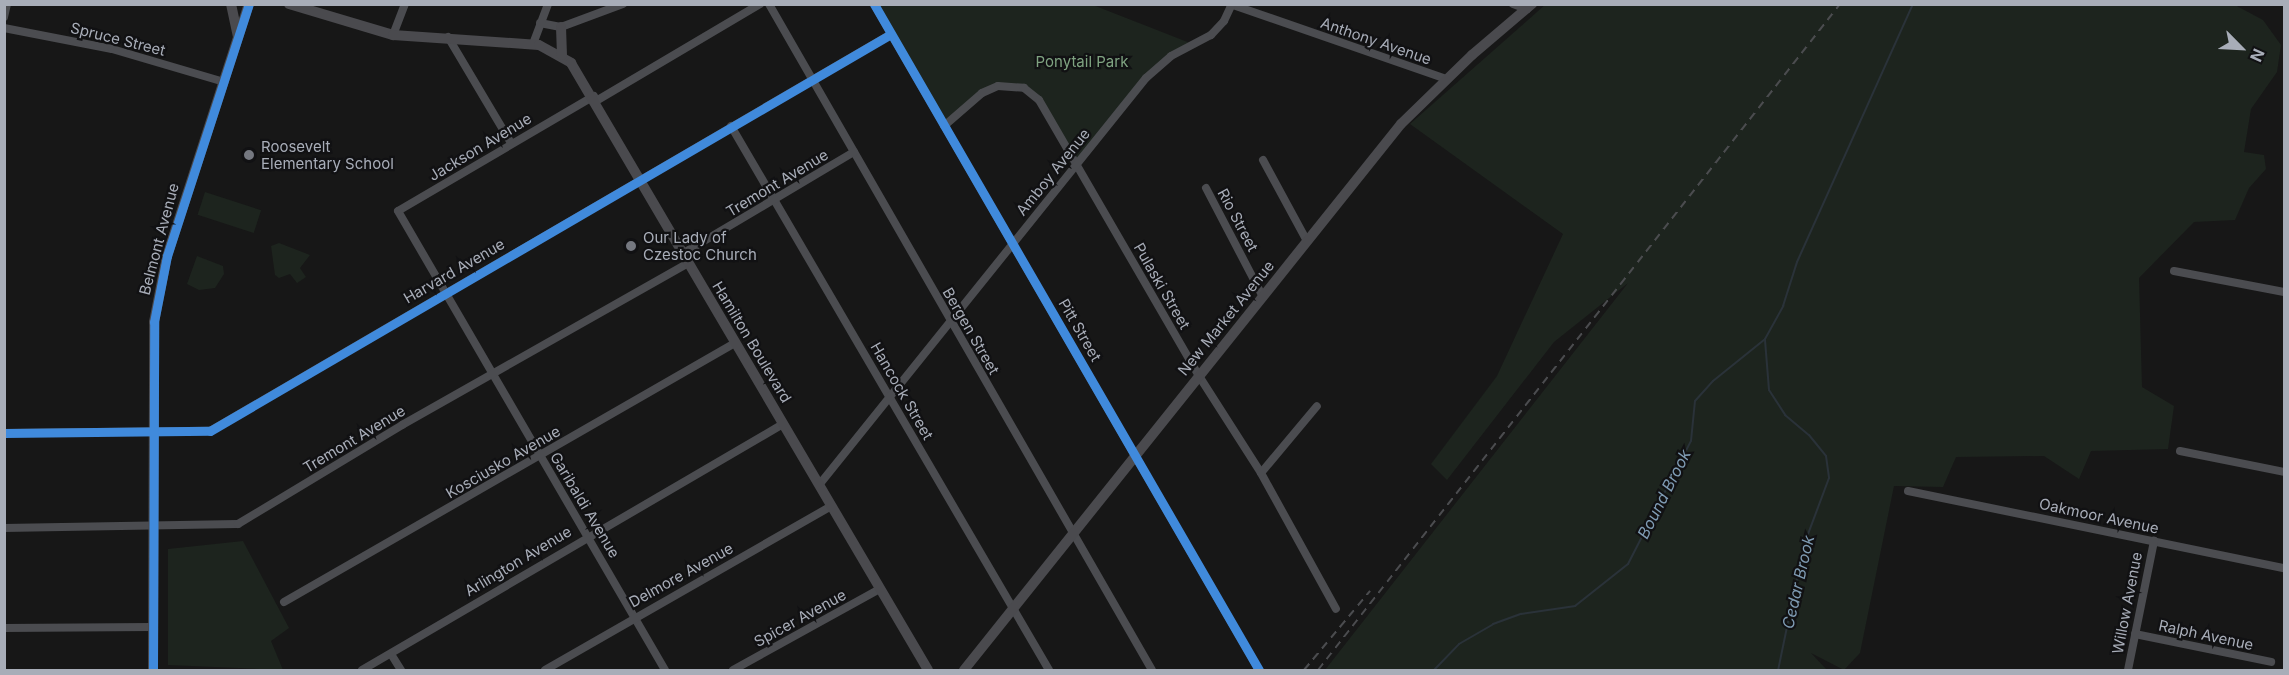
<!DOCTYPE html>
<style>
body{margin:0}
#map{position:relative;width:2289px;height:675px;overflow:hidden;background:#171717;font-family:Inter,sans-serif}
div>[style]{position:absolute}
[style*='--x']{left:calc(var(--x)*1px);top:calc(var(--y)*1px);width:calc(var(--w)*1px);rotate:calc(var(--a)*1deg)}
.green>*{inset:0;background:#1d241e;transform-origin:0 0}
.stream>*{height:2px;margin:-1px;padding:0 1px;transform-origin:1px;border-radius:1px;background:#2a3239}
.street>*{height:8px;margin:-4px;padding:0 4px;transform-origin:4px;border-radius:4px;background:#4b4c50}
.secondary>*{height:10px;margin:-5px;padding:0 5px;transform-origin:5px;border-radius:5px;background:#4a4a4e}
.rail>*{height:2px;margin-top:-1px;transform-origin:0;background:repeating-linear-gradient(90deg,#4b4c4f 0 8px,transparent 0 14px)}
.cycleway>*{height:9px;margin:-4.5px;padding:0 4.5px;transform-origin:4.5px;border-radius:4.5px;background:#408adc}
.dots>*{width:16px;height:16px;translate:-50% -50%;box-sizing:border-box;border:3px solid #111113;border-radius:50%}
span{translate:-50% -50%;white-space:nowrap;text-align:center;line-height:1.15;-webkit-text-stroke:4.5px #111113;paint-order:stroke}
.street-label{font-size:15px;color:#a8adb8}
.park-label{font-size:15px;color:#7fa381}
.poi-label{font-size:15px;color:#a8adb8}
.left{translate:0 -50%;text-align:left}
.water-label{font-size:16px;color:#7f9bb3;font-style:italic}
.frame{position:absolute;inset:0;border:6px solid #a8adb8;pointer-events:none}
.north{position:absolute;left:2211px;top:18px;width:60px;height:60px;-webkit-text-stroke:4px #111113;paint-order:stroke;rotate:114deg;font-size:16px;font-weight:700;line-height:24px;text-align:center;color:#a8adb8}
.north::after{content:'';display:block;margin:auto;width:21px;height:27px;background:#a8adb8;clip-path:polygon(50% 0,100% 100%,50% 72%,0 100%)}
</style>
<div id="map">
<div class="green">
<div style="clip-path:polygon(1546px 4px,2233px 4px,2263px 20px,2281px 45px,2277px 72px,2251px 109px,2244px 152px,2264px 155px,2266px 169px,2249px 188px,2235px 220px,2194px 222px,2139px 278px,2142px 387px,2174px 406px,2168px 449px,2091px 451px,2079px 479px,2044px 456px,1956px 457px,1943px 487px,1894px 486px,1860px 653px,1844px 670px,1811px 653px,1827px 670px,1325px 670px,1628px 283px,1554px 342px,1447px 480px,1431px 464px,1497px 376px,1563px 234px,1410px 124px)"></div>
<div style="clip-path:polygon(875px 5px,1093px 5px,1190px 43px,1133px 92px,1077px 163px,1033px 93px,995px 86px,948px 128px)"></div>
<div style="left:205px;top:192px;width:59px;height:24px;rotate:18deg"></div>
<div style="clip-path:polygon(279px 243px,310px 255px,300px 268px,306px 277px,297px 283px,290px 274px,279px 278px,275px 275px,271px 246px)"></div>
<div style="clip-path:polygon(197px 256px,223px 266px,224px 274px,215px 288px,199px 290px,187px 284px)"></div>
<div style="clip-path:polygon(243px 541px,289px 628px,271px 641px,283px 670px,168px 665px,168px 549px)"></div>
</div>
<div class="stream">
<div style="--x:1765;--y:340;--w:50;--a:85.4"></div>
<div style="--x:1769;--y:390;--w:30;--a:57"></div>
<div style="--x:1785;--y:415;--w:31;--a:40"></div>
<div style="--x:1809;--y:435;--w:27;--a:51"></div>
<div style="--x:1826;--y:456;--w:22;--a:82"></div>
<div style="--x:1829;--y:478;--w:72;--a:110.5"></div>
<div style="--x:1804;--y:545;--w:128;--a:101.7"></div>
<div style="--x:1434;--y:670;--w:36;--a:-46"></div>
<div style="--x:1459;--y:644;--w:39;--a:-30"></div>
<div style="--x:1493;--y:624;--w:30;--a:-20"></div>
<div style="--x:1521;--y:614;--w:55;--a:-8.4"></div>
<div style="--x:1575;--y:606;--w:68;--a:-38.4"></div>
<div style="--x:1628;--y:564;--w:138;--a:-62.9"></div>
<div style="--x:1691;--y:441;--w:40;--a:-84.3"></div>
<div style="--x:1695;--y:401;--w:27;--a:-48"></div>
<div style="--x:1713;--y:381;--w:67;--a:-38.9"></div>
<div style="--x:1765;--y:339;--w:38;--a:-61"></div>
<div style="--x:1783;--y:306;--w:46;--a:-72.3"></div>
<div style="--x:1797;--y:262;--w:283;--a:-65.8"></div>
</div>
<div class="street">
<div style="--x:769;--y:4;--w:768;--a:60.1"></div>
<div style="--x:874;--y:4;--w:769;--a:59.97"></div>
<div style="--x:1230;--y:4;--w:229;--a:19.1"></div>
<div style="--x:1513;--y:4;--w:15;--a:20"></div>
<div style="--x:4;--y:17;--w:13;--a:-77"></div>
<div style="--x:540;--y:23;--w:21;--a:11"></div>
<div style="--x:561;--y:27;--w:66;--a:-20.4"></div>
<div style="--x:4;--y:28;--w:110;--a:11"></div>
<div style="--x:112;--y:49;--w:117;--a:16.4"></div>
<div style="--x:393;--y:35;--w:33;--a:-69"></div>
<div style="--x:448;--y:37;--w:123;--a:59.3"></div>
<div style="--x:533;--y:44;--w:43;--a:-69.4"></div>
<div style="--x:594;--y:96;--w:227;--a:149.6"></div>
<div style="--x:398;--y:211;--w:531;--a:59.81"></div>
<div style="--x:596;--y:101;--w:191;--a:-30.6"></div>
<div style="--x:731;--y:126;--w:630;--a:59.69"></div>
<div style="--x:944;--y:126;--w:50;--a:-41"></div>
<div style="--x:982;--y:93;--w:17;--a:-24"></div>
<div style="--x:998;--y:86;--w:26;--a:4"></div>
<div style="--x:1024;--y:88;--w:19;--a:39"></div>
<div style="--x:1039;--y:100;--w:319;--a:59.9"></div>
<div style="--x:1199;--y:376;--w:115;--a:57.4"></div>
<div style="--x:1261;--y:473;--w:155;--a:61.1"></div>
<div style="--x:1263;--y:160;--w:92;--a:61.5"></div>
<div style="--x:1206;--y:188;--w:123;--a:62.4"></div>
<div style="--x:682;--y:254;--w:200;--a:-30.7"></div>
<div style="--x:2174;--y:271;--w:112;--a:10.8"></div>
<div style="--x:4;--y:433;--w:206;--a:-0.6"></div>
<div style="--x:210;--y:431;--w:788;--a:-30.24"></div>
<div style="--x:2180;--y:451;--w:106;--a:11.4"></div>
<div style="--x:1261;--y:473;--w:87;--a:-50.1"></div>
<div style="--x:819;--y:485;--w:522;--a:-51.22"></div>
<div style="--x:1146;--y:78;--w:33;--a:-41"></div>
<div style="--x:1171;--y:56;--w:45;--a:-27.7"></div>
<div style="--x:1211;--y:35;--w:19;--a:-47"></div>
<div style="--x:1224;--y:21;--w:19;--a:-65"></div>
<div style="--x:1908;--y:491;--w:384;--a:11.6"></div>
<div style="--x:4;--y:528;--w:234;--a:-1"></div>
<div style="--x:238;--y:524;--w:192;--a:-31.1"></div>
<div style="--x:402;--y:425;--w:329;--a:-29.5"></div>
<div style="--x:284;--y:602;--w:520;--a:-29.87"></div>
<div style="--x:4;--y:628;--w:148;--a:-0.4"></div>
<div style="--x:2135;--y:634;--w:139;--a:11.6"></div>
<div style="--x:391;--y:654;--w:19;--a:58"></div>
<div style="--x:362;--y:670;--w:488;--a:-30.3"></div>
<div style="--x:545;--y:670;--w:330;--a:-29.8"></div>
<div style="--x:733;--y:670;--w:168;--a:-28.9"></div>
<div style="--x:2128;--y:670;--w:132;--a:-78.6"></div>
</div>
<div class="secondary">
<div style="--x:231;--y:4;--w:33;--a:78"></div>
<div style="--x:289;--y:4;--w:109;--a:16.6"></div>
<div style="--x:393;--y:35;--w:146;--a:3.9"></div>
<div style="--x:539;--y:45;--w:37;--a:29"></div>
<div style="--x:571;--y:63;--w:704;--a:59.54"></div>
<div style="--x:561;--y:27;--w:28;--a:88"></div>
<div style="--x:153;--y:670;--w:348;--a:-89.8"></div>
<div style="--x:154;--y:322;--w:67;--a:-78.9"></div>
<div style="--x:167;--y:256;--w:265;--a:-72"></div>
<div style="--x:964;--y:670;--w:699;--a:-51.33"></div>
<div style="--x:1401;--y:124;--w:99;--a:-44.2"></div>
<div style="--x:1472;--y:55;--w:79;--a:-40.4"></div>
</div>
<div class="rail">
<div style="--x:1304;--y:670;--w:103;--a:-50.1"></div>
<div style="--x:1318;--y:670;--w:846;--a:-51.91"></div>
</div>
<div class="cycleway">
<div style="--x:874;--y:4;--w:769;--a:59.97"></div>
<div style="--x:4;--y:433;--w:206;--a:-0.6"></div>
<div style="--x:210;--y:431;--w:788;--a:-30.24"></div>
<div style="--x:153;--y:670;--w:348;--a:-89.8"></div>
<div style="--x:154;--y:322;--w:67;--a:-78.9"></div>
<div style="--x:167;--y:256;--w:265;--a:-72"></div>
</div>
<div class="dots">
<div style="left:249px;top:155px;background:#757880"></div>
<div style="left:631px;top:246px;background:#757880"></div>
</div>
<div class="street-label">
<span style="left:118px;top:39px;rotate:14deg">Spruce Street</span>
<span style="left:1376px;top:41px;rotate:19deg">Anthony Avenue</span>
<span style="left:480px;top:147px;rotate:-31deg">Jackson Avenue</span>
<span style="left:1053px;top:172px;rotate:-51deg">Amboy Avenue</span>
<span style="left:777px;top:183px;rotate:-31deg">Tremont Avenue</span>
<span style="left:1238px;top:220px;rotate:62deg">Rio Street</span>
<span style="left:159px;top:239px;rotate:-75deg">Belmont Avenue</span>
<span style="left:454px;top:271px;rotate:-30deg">Harvard Avenue</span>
<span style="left:1162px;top:286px;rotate:60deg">Pulaski Street</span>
<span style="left:1226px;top:318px;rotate:-51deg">New Market Avenue</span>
<span style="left:1080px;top:330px;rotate:60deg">Pitt Street</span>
<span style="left:971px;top:331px;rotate:60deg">Bergen Street</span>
<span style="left:752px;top:342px;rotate:59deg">Hamilton Boulevard</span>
<span style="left:902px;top:391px;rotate:60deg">Hancock Street</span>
<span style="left:354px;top:439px;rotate:-31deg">Tremont Avenue</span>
<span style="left:503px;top:462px;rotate:-30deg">Kosciusko Avenue</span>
<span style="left:585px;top:505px;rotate:59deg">Garibaldi Avenue</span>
<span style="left:2099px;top:516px;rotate:12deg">Oakmoor Avenue</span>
<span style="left:518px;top:561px;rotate:-31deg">Arlington Avenue</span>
<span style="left:681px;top:575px;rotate:-29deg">Delmore Avenue</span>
<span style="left:2127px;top:603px;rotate:-79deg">Willow Avenue</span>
<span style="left:800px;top:618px;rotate:-29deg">Spicer Avenue</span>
<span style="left:2206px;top:635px;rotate:12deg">Ralph Avenue</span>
</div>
<div class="park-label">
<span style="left:1082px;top:62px">Ponytail Park</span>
</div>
<div class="poi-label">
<span class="left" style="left:261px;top:155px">Roosevelt<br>Elementary School</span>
<span class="left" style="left:643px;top:246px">Our Lady of<br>Czestoc Church</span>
</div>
<div class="water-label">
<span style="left:1664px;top:494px;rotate:-63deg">Bound Brook</span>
<span style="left:1798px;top:582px;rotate:-77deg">Cedar Brook</span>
</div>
<div class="frame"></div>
<div class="north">N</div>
</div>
